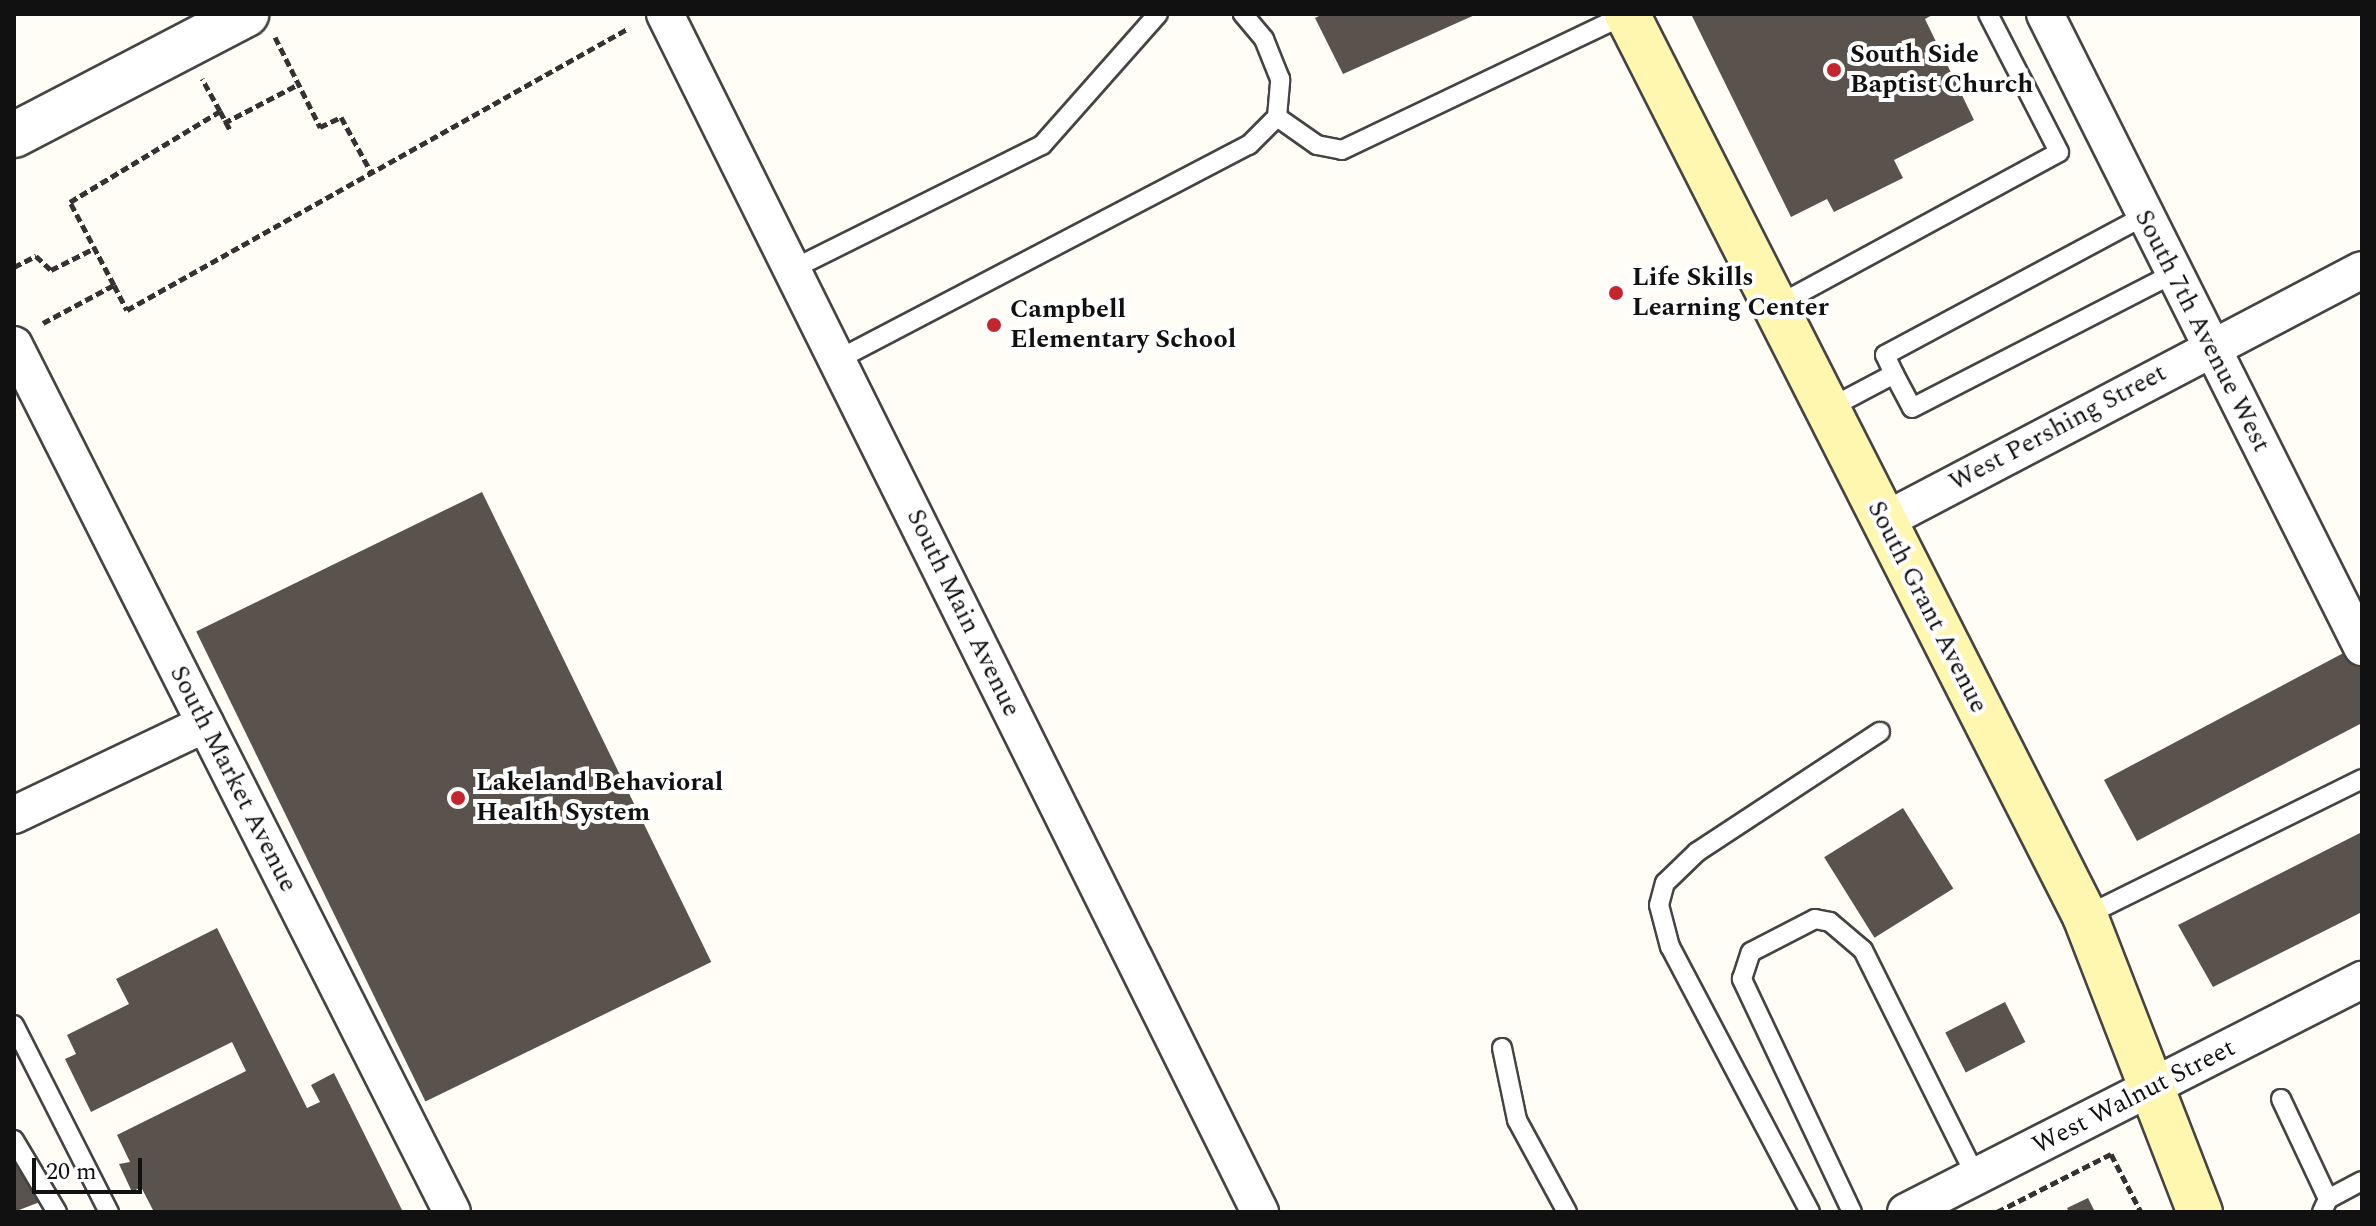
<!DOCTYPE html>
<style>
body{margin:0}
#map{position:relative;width:2376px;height:1226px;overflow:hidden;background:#fffdf5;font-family:Spectral,serif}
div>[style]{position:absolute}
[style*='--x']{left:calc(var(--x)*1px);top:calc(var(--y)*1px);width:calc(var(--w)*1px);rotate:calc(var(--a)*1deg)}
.building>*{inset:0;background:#5a524d;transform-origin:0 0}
.path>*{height:5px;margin-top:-2.5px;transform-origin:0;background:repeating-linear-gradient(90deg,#333 0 8px,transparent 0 12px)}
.roads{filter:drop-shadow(2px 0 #444) drop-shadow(-2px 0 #444) drop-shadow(0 2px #444) drop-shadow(0 -2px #444)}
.service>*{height:18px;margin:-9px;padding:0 9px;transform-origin:9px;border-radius:9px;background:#fff}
.minor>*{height:36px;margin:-18px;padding:0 18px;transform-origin:18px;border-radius:18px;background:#fff}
.tertiary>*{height:44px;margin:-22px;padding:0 22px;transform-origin:22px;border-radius:22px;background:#fff}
.secondary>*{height:44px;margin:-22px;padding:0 22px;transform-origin:22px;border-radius:22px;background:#fff6b0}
.dots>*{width:22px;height:22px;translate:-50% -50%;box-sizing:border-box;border:4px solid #fff;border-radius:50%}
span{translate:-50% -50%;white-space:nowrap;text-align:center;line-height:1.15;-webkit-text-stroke:8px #fff;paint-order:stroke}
.poi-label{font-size:26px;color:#111;font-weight:700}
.left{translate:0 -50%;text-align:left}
.street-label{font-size:26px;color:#111}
.frame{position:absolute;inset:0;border:16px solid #111;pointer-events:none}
.scale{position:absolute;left:32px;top:1158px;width:110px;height:36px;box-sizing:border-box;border:4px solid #111;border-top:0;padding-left:10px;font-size:24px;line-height:28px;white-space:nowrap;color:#111;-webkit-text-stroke:6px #fff;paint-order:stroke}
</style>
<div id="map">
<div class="building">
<div style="clip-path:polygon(1323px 14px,1477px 14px,1343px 74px,1315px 18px)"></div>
<div style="clip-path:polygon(1691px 14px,1934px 14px,1925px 19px,1974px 120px,1894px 160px,1903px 178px,1834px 212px,1827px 199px,1791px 217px)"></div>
<div style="left:482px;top:492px;width:523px;height:318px;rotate:64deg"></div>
<div style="clip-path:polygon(2351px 649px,2362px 669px,2362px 723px,2137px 841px,2104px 780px)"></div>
<div style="left:1903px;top:808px;width:95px;height:93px;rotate:58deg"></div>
<div style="clip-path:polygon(2362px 832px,2362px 912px,2213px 987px,2178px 925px)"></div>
<div style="clip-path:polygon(217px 928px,307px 1108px,320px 1102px,311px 1085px,334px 1073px,403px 1212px,154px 1212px,141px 1187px,132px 1192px,119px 1164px,130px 1162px,117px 1135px,246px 1071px,232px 1042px,91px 1112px,65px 1059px,76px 1054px,67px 1035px,129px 1004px,116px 979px)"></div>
<div style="left:2005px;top:1002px;width:45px;height:67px;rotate:63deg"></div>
<div style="clip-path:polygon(26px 1160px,45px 1200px,14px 1212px,14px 1166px)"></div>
<div style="clip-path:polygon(2088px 1198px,2095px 1212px,2069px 1212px,2067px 1208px)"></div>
</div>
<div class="path">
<div style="--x:275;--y:37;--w:101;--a:63.4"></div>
<div style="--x:320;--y:127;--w:23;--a:-25"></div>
<div style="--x:341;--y:117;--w:63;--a:61.4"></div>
<div style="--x:220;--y:111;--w:21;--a:62"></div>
<div style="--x:224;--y:123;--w:85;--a:-27.5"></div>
<div style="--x:14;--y:267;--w:25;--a:-27"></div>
<div style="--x:36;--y:256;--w:21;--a:43"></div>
<div style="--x:51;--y:270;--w:49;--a:-26.6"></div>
<div style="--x:114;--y:285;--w:94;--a:-117.9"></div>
<div style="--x:70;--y:202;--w:175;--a:-31.2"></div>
<div style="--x:220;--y:111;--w:37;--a:-119"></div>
<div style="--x:43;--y:323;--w:81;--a:-28.2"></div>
<div style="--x:114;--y:285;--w:28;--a:63"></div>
<div style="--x:127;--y:310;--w:576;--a:-29.33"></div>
<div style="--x:1997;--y:1212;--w:128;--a:-27"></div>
<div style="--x:2111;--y:1154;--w:65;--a:62.7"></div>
</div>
<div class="roads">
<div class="service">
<div style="--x:1277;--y:117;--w:49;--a:35"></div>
<div style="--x:1317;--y:145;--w:25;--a:11"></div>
<div style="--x:1342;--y:150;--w:316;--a:-25.5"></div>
<div style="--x:793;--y:269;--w:278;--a:-26.5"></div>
<div style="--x:1042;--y:145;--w:175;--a:-48.5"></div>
<div style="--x:1774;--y:307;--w:324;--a:-28.5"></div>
<div style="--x:2059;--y:152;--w:155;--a:-117.2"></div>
<div style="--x:837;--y:360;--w:465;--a:-27.6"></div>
<div style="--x:1249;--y:145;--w:40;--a:-45"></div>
<div style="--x:1277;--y:117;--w:38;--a:-85"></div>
<div style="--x:1280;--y:79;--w:43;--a:-111.8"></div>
<div style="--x:1264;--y:39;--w:33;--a:-130"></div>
<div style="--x:1894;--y:374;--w:21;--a:-115"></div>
<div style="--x:1885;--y:355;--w:294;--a:-28.2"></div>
<div style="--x:1826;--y:410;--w:77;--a:-27.9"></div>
<div style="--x:1894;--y:374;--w:38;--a:62"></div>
<div style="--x:1912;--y:408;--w:293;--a:-27.2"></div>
<div style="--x:2085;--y:916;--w:309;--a:-26.3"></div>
<div style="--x:14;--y:1025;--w:210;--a:63.1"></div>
<div style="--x:1502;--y:1048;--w:74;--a:78.2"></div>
<div style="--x:1517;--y:1120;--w:105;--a:61.5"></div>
<div style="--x:2281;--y:1099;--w:110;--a:64.8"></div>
<div style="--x:14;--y:1140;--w:84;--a:59.2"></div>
<div style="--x:1810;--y:1212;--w:300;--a:-117.8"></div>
<div style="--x:1670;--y:947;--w:43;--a:-104.7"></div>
<div style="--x:1659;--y:905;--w:23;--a:-75"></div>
<div style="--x:1665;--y:883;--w:45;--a:-44.1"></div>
<div style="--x:1697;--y:852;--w:219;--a:-33.3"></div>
<div style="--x:1852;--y:1212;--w:258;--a:-115.3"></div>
<div style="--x:1742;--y:979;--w:28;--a:-72"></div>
<div style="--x:1751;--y:952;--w:72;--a:-27.3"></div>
<div style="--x:1815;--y:919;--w:15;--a:11"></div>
<div style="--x:1830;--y:922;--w:43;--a:40.3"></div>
<div style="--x:1863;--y:950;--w:254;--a:63.5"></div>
<div style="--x:2322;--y:1212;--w:14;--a:-65"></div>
<div style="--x:2328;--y:1199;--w:38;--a:-28"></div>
</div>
<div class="minor">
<div style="--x:665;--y:14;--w:1338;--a:63.59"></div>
<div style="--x:2045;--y:14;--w:708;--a:63.4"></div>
<div style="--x:14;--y:345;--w:971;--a:63.2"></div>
<div style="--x:1882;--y:522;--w:542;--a:-27.7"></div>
<div style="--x:14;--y:815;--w:212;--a:-25.5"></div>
<div style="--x:1906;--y:1212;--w:512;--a:-26.97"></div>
</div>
<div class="tertiary">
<div style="--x:14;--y:135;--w:262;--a:-27.5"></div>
</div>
<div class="secondary">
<div style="--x:1627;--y:14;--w:1012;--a:63.08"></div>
<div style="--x:2085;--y:916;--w:318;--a:68.8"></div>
</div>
</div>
<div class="dots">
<div style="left:1834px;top:70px;background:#c4262e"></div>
<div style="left:1616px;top:293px;background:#c4262e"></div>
<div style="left:994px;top:325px;background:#c4262e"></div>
<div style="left:458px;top:798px;background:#c4262e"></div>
</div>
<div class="poi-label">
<span class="left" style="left:1850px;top:70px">South Side<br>Baptist Church</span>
<span class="left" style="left:1632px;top:293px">Life Skills<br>Learning Center</span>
<span class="left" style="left:1010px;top:325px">Campbell<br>Elementary School</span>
<span class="left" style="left:476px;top:798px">Lakeland Behavioral<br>Health System</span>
</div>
<div class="street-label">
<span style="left:2202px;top:331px;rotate:63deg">South 7th Avenue West</span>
<span style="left:2058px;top:428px;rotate:-28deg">West Pershing Street</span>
<span style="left:1927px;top:607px;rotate:63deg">South Grant Avenue</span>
<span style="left:963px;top:613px;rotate:64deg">South Main Avenue</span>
<span style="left:233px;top:779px;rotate:63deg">South Market Avenue</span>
<span style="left:2134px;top:1097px;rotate:-27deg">West Walnut Street</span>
</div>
<div class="frame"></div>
<div class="scale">20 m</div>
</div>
